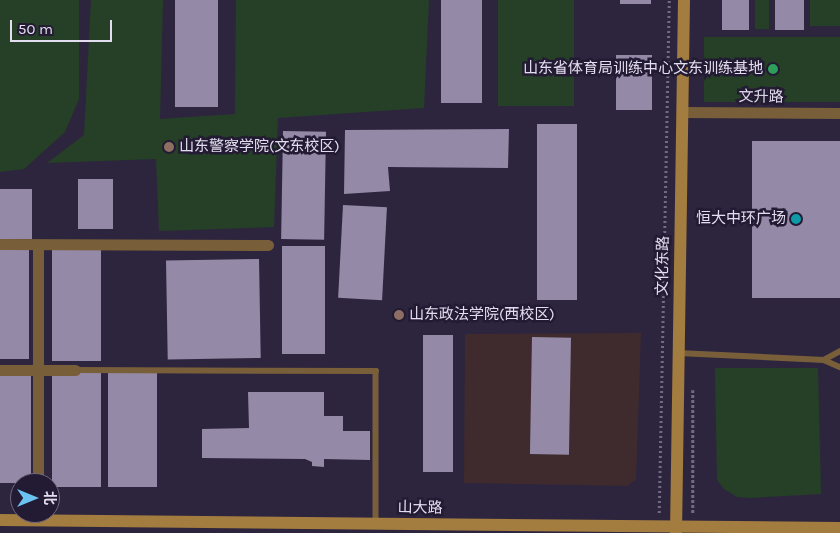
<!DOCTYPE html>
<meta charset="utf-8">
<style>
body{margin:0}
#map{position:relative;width:840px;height:533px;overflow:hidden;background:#2d253e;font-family:Karla,"Noto Sans SC",sans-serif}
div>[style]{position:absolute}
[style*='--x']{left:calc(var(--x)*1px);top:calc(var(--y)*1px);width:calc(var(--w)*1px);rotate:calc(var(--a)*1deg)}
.commercial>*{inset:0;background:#3f2b2e}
.green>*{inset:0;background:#254026;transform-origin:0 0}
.building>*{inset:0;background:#948aa8;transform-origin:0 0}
.path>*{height:2.5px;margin-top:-1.25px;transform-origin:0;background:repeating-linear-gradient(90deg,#726b81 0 2.5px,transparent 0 5px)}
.service>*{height:5.5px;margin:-2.75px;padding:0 2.75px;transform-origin:2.75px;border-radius:2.75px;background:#785f3a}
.minor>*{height:11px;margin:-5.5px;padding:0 5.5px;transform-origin:5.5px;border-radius:5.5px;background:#785f3a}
.secondary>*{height:12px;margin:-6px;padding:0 6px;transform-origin:6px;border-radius:6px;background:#a37c3f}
.dots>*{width:14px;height:14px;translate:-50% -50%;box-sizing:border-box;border:2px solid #231b33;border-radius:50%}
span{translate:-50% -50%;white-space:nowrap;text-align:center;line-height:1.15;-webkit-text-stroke:5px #231b33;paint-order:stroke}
.poi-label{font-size:15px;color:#e3deef}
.right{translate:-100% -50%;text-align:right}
.left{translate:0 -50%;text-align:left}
.street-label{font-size:15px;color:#e3deef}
.north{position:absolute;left:10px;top:473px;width:50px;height:50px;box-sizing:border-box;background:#231b33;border:1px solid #70697e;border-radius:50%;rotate:90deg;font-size:14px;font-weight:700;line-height:20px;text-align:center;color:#e3deef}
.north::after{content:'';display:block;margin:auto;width:18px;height:22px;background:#6bc3f2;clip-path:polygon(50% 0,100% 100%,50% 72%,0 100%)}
.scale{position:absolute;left:10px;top:20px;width:102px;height:22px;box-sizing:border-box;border:2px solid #e3deef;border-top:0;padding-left:6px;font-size:15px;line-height:18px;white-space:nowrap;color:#e3deef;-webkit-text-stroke:4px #231b33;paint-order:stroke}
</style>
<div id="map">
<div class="commercial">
<div style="clip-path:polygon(641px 333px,636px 479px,627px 486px,464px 483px,465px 334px)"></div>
</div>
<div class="green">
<div style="clip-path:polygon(0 0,79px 0,79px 99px,65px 132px,24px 169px,0 172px)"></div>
<div style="clip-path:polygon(91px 0,163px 0,160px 119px,235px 114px,236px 0,429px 0,424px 108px,278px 118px,274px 227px,159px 231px,156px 159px,47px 163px,84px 135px)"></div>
<div style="left:498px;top:0;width:76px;height:106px"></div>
<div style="left:755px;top:0;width:14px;height:29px"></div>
<div style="left:810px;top:0;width:30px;height:26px"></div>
<div style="left:840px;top:37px;width:65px;height:136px;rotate:90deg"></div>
<div style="clip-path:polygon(715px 368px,818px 368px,821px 494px,750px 498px,737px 497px,724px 489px,717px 480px)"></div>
</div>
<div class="building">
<div style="left:175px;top:0;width:43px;height:107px"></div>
<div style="left:441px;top:0;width:41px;height:103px"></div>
<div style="left:620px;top:0;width:31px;height:4px"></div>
<div style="left:722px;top:0;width:27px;height:30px"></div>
<div style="left:775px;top:0;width:29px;height:30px"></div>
<div style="left:616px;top:55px;width:36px;height:55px"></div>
<div style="left:537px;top:124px;width:40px;height:176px"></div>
<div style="clip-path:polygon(509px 129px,508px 168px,388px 167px,390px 191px,344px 194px,345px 130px)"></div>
<div style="left:283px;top:131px;width:43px;height:108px;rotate:1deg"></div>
<div style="left:752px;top:141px;width:88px;height:157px"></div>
<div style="left:78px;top:179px;width:35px;height:50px"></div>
<div style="left:0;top:189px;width:32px;height:50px"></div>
<div style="left:343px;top:205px;width:44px;height:93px;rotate:3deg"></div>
<div style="left:29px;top:246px;width:113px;height:29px;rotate:90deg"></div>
<div style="left:282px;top:246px;width:43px;height:108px"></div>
<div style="left:101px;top:248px;width:113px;height:49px;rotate:90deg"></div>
<div style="left:259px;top:259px;width:99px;height:93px;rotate:89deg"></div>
<div style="left:423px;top:335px;width:30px;height:137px"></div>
<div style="left:532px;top:337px;width:39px;height:117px;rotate:1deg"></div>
<div style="left:31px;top:373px;width:110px;height:31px;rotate:90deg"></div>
<div style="left:101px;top:373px;width:114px;height:49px;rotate:90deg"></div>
<div style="left:157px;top:373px;width:114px;height:49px;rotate:90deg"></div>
<div style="clip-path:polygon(248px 392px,324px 392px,324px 416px,343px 416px,343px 431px,370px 431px,370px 460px,324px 459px,324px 467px,312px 466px,312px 462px,305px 459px,202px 458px,202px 429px,249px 428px)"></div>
</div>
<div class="path">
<div style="--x:693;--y:390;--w:124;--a:90"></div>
<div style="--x:659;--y:513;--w:513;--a:-88.88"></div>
</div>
<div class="service">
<div style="--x:678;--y:353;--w:146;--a:2.7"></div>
<div style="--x:824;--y:360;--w:17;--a:24"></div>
<div style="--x:824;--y:360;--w:18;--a:-29"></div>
<div style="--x:75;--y:370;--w:301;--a:0.2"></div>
<div style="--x:376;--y:371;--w:153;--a:90"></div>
</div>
<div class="minor">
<div style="--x:682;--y:112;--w:158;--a:0.4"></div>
<div style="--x:0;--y:244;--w:268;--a:0.2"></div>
<div style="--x:38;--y:245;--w:234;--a:90"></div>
<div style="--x:0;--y:370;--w:75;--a:0"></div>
</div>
<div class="secondary">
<div style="--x:0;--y:520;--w:840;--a:0.55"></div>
<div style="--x:676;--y:533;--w:533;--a:-89.14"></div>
</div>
<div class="dots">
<div style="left:773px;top:69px;background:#2e9e5b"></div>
<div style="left:169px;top:147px;background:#8d6e63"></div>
<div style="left:796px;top:219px;background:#0f9aa8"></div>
<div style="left:399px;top:315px;background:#8d6e63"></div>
</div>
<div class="poi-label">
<span class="right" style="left:763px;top:69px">山东省体育局训练中心文东训练基地</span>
<span class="left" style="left:179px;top:147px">山东警察学院(文东校区)</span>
<span class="right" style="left:786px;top:219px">恒大中环广场</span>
<span class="left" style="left:409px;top:315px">山东政法学院(西校区)</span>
</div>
<div class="street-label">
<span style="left:761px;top:97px;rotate:1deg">文升路</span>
<span style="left:663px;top:266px;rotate:-89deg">文化东路</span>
<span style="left:420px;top:508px;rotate:1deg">山大路</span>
</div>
<div class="north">北</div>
<div class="scale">50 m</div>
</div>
